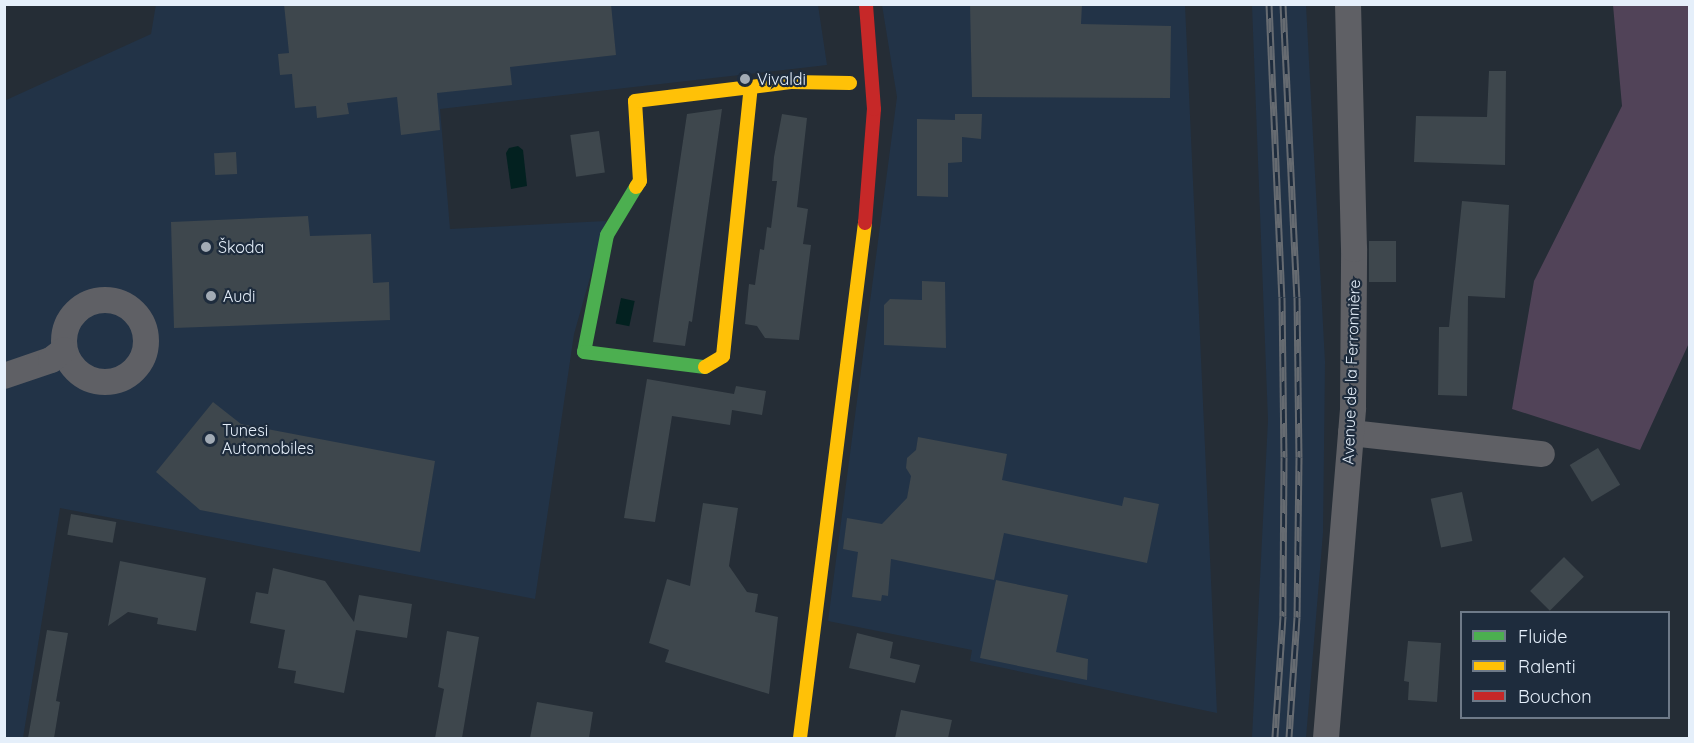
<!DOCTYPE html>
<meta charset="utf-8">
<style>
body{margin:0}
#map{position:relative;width:1694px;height:743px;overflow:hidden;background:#252d36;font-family:Quicksand,sans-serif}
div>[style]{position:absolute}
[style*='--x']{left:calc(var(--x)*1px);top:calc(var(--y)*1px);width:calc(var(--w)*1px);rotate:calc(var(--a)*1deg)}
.built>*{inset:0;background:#223347}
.green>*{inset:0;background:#514358}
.water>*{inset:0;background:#032120;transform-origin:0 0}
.building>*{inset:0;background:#3e474d;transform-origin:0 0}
.street>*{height:26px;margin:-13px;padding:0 13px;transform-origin:13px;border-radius:13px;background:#5f6065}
.street>.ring{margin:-13px;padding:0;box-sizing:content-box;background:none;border:26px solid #5f6065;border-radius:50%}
.fast>*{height:14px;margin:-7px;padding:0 7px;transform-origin:7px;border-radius:7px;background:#4caf50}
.slow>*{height:14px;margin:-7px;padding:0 7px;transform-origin:7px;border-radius:7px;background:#ffc107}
.jam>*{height:14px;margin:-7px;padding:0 7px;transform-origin:7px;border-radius:7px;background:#c62828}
.rail>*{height:7px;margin-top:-3.5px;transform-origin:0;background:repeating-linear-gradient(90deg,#1e2c3d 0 14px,#666b71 0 28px);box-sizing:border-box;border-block:2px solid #666b71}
.dots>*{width:16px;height:16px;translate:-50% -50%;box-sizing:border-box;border:3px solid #1e2c3d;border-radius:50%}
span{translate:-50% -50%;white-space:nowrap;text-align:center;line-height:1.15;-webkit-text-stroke:4.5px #1e2c3d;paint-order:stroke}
.poi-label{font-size:16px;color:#e5effa}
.left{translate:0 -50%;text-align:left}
.street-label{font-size:16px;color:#e5effa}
.frame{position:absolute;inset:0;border:6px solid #e5effa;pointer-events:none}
.legend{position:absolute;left:1460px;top:611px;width:210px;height:108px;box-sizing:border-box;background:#1e2c3d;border:2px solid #6e7a89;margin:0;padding:8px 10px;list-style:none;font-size:18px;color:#e5effa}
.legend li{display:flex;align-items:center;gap:12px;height:30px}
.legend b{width:30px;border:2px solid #6e7a89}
</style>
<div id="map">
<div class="built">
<div style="clip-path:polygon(156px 4px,818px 5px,827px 65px,440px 109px,450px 229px,606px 221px,574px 334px,535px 599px,60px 508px,23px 738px,4px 738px,4px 101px,151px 34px)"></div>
<div style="clip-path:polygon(882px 5px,1185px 5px,1217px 713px,970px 661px,972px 650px,828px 621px,897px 97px)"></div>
<div style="clip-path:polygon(1252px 5px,1306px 5px,1325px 362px,1323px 533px,1306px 738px,1252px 738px,1268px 420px)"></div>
</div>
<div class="green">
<div style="clip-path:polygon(1613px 5px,1689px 5px,1689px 343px,1640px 450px,1512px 409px,1534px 281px,1622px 106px)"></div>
</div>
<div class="water">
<div style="clip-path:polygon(518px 146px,523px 150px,527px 186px,511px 189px,506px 153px,509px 148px)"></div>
<div style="left:621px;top:298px;width:14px;height:26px;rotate:12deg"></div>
</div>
<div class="building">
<div style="clip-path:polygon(284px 4px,611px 4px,616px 55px,510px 67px,512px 85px,437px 93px,440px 130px,401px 135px,397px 97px,347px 103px,349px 114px,317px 118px,316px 106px,295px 108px,292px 74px,280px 75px,278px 54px,289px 53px)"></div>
<div style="clip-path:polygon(970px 4px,1082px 4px,1081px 24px,1171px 26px,1170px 98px,972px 97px)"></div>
<div style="clip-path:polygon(1489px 71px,1506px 71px,1505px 165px,1414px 162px,1416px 116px,1487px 117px)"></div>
<div style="clip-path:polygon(722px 109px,692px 322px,689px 321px,685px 346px,653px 342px,687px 114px)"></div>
<div style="clip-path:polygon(782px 114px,807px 118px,797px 207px,808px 209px,803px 244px,811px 245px,799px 340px,765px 338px,757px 326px,745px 324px,749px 284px,755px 285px,760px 249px,764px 250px,767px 227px,771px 228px,777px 181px,772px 181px,774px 157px)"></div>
<div style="clip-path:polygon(955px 114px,982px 114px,981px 139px,962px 137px,962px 162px,948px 163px,948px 197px,917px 196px,917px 119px,955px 120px)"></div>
<div style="left:599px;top:131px;width:42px;height:29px;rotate:82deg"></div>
<div style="left:236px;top:152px;width:22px;height:22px;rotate:87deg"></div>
<div style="clip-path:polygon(1462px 201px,1509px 205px,1505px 298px,1468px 296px,1467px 396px,1438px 395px,1439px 327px,1449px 327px)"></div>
<div style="clip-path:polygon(308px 216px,310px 236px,371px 234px,373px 283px,389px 282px,390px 320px,174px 328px,171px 222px)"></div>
<div style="left:1396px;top:241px;width:41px;height:27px;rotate:90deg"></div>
<div style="clip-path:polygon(922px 281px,945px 282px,946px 348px,884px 345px,884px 305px,890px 299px,922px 300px)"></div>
<div style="clip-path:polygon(647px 379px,734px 394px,736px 386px,766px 391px,762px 415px,732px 410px,730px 425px,672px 416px,655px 522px,624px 518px)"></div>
<div style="clip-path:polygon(213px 402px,241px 424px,435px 461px,420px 552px,200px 510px,156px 472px)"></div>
<div style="clip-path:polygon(918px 437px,1007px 454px,1002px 480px,1122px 506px,1124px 497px,1159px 504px,1147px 563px,1004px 533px,994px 580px,891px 559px,888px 596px,882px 595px,881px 601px,852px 597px,858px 552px,843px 549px,847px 518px,882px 524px,907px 498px,911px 476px,906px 468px,907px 458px,916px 450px)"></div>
<div style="left:1598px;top:448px;width:43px;height:33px;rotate:59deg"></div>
<div style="left:1462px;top:492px;width:50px;height:32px;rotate:78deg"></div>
<div style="clip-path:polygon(703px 503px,738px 508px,729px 566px,747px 592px,758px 594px,755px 612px,778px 617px,769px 694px,665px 662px,669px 650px,649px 643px,667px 579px,690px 586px)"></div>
<div style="left:71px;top:514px;width:46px;height:21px;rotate:10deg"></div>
<div style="left:1564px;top:557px;width:28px;height:48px;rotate:45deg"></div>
<div style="clip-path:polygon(120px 561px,206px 578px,196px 631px,157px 624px,158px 618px,128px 612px,108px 626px)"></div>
<div style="clip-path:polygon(273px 568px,325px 581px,354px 622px,359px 595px,412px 604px,407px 638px,356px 630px,344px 693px,294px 683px,296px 671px,278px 668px,285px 630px,250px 623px,256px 592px,268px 594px)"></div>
<div style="clip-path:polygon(996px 580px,1068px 595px,1056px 652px,1088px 659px,1087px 680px,980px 658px)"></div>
<div style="clip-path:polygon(47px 630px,68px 633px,56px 701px,60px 702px,54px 738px,28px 738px)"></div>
<div style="clip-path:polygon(447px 631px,479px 637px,462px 738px,435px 738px,444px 689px,438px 687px)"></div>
<div style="clip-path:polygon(857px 633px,893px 642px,890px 658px,920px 665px,915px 683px,849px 668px)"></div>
<div style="clip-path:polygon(1408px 641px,1441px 643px,1437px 702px,1408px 700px,1409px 682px,1404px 681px)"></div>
<div style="clip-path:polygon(537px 702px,593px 712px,589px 738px,530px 738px)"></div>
<div style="clip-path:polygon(901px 710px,952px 720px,948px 738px,895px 738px)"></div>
</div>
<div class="street">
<div class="ring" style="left:64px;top:300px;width:56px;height:56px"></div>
<div style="--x:4;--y:376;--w:50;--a:-18.8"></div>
<div style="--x:51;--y:360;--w:16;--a:-38"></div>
<div style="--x:1351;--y:433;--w:192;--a:6.3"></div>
<div style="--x:1326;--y:738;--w:331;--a:-85.3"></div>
<div style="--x:1353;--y:408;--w:159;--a:-89.6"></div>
<div style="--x:1354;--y:249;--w:245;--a:-91.4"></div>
</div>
<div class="fast">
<div style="--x:636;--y:187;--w:56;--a:121.1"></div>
<div style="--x:607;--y:235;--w:119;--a:101.1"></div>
<div style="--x:584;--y:352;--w:122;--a:7.1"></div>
</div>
<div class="slow">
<div style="--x:636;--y:187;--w:7;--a:-56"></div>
<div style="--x:640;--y:181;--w:80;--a:-93.6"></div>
<div style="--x:635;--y:101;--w:157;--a:-6.9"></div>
<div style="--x:791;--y:82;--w:59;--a:1"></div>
<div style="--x:705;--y:367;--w:21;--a:-31"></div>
<div style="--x:723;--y:356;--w:270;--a:-84.1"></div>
<div style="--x:800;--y:738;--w:519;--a:-82.81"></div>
</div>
<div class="jam">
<div style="--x:865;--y:223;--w:114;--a:-85.5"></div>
<div style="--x:874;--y:109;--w:105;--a:-94.4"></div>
</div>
<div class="rail">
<div style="--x:1269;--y:4;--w:293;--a:87.5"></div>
<div style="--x:1282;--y:297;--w:160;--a:89.3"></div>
<div style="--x:1284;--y:457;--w:159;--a:90.4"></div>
<div style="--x:1283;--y:616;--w:122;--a:93.8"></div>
<div style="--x:1283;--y:4;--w:293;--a:87.3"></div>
<div style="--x:1297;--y:297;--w:160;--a:89.3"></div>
<div style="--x:1299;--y:457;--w:160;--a:90.7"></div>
<div style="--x:1297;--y:617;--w:121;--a:93.8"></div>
</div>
<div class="dots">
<div style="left:745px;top:79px;background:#a2abb5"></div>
<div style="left:206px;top:247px;background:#a2abb5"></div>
<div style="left:211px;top:296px;background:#a2abb5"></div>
<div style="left:210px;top:439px;background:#a2abb5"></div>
</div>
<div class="poi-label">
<span class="left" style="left:757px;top:79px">Vivaldi</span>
<span class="left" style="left:218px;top:247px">Škoda</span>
<span class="left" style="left:223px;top:296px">Audi</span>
<span class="left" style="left:222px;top:439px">Tunesi<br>Automobiles</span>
</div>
<div class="street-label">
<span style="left:1351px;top:372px;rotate:-88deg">Avenue de la Ferronnière</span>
</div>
<div class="frame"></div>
<ul class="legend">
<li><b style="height:8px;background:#4caf50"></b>Fluide</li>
<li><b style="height:8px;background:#ffc107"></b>Ralenti</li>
<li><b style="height:8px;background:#c62828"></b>Bouchon</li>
</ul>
</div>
